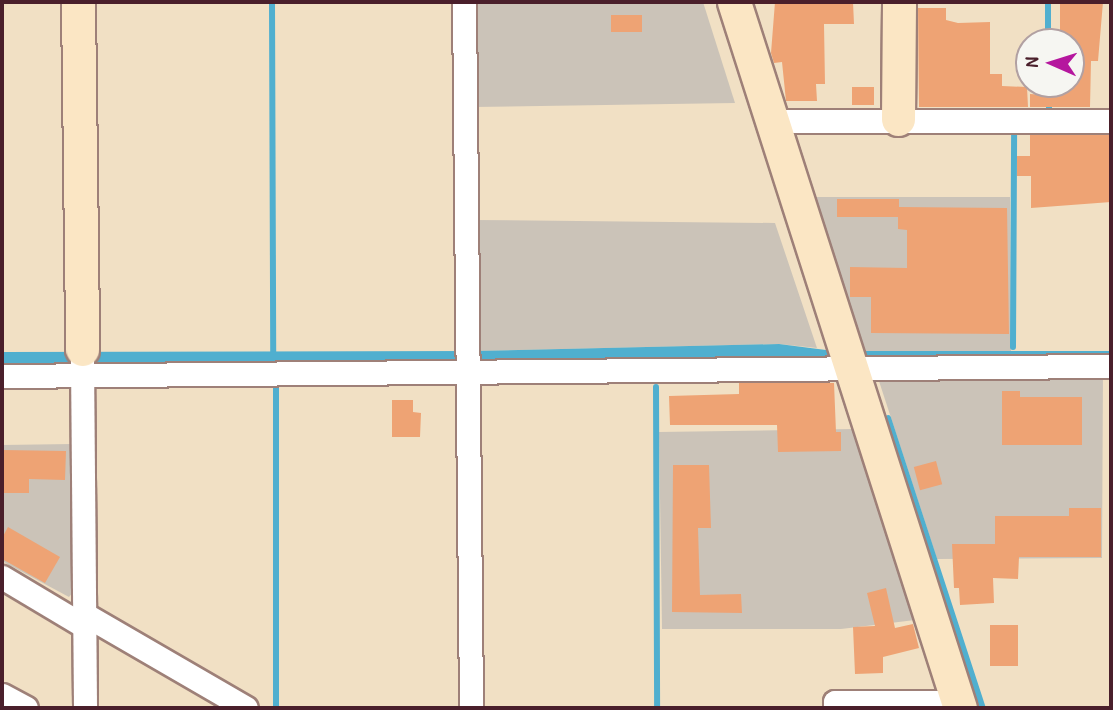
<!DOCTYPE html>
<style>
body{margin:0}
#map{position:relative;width:1113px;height:710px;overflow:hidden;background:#f1e0c4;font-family:"Patrick Hand",sans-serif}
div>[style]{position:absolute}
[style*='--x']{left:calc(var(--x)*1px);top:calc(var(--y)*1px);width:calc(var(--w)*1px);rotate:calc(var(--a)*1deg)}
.industrial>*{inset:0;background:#cbc3b8}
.water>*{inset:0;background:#50afcf}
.stream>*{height:6px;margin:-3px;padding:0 3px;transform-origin:3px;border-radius:3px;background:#50afcf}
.building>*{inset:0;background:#eea374;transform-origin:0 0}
.roads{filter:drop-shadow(2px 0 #9e8078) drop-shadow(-2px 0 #9e8078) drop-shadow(0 2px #9e8078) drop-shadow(0 -2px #9e8078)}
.street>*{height:23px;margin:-11.5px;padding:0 11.5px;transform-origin:11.5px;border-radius:11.5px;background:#fff}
.secondary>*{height:33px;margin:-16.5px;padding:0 16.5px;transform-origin:16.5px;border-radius:16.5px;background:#fbe6c4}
span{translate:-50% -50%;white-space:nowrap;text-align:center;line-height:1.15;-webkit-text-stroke:5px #f6f6f2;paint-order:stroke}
.frame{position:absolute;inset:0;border:4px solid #4a1f2b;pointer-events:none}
.north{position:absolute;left:1015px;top:28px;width:70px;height:70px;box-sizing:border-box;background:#f6f6f2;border:2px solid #b1a0a2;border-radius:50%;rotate:273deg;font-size:19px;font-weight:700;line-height:28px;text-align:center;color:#4a1f2b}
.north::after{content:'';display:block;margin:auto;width:24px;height:32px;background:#b5179e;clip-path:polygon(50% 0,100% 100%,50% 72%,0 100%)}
</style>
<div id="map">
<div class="industrial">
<div style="clip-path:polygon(472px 2px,703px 2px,735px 103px,474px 107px)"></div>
<div style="clip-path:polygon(811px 197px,1010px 197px,1011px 352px,862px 351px)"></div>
<div style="clip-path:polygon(473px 220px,775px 223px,817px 348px,779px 344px,474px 351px)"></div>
<div style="clip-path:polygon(1103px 374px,1102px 558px,937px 559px,878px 378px)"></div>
<div style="clip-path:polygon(853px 429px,915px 620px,841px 629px,662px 629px,659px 432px)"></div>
<div style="clip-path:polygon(72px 444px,74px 591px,69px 597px,2px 561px,2px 445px)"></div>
</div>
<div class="water">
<div style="clip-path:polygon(779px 344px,826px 350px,831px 358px,2px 366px,2px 352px,474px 351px)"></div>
<div style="clip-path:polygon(862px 351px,1111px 351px,1111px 357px,865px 358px)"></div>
</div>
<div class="stream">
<div style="--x:272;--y:2;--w:350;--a:89.8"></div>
<div style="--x:1048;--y:2;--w:40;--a:90"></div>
<div style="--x:1049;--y:84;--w:24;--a:90"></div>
<div style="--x:1013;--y:347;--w:219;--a:-89.7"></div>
<div style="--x:276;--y:387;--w:321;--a:90"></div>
<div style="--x:656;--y:387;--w:321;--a:89.8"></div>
<div style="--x:888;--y:418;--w:305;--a:71.9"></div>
</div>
<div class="building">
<div style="clip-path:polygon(775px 2px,853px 2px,854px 24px,824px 24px,825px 84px,816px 84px,817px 101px,786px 101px,782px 62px,774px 63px,771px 53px)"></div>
<div style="clip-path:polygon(1060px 2px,1103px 2px,1098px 61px,1091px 61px,1090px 107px,1030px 107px,1030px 94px,1060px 96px,1060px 84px,1071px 84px,1071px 42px,1060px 42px)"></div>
<div style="clip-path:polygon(918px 8px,946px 8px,946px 20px,958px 23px,990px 22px,990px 74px,1002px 74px,1002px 86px,1027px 87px,1028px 107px,919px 107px)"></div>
<div style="left:642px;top:15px;width:17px;height:31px;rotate:90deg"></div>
<div style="left:852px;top:87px;width:22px;height:18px"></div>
<div style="clip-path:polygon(1030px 135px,1111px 135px,1111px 202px,1031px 208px,1031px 176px,1017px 176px,1017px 156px,1030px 156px)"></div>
<div style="clip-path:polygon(837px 199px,899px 199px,899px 207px,1007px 208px,1009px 334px,871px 333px,871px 297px,850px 297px,850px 267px,907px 268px,907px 230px,898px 229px,898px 217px,837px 217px)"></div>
<div style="clip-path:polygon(739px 383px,834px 383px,836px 432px,841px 432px,841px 451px,778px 452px,777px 425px,670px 425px,669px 396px,739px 394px)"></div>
<div style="clip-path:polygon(1002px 391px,1020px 391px,1020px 397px,1082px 397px,1082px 445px,1002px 445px)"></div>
<div style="clip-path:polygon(392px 400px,413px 400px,413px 412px,421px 413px,420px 437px,392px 437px)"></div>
<div style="clip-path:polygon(2px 450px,66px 451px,65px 480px,29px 479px,29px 493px,2px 493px)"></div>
<div style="left:936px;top:461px;width:24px;height:23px;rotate:75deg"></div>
<div style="clip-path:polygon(673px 465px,709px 465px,711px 528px,698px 528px,700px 595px,741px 594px,742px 613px,672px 612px)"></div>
<div style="clip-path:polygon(1069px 508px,1101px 508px,1101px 557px,1019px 557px,1018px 579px,993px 578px,994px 603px,960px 605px,959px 588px,954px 588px,952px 544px,995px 544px,995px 516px,1069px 516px)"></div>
<div style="clip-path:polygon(8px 527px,60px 557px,45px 583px,2px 559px,2px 538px)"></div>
<div style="clip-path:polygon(886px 588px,895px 628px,913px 624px,919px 648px,883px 657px,883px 673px,855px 674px,853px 627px,875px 626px,867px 593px)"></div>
<div style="left:990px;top:625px;width:28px;height:41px"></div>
</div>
<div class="roads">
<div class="street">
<div style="--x:464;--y:2;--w:706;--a:89.43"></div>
<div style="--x:773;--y:121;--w:338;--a:0"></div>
<div style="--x:82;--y:361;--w:347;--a:89.5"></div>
<div style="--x:2;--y:376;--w:1109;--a:-0.52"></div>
<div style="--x:2;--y:577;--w:96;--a:30.9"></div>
<div style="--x:84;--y:614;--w:187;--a:30.1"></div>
<div style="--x:2;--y:695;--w:27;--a:28"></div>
<div style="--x:835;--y:708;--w:6;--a:-90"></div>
<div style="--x:835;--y:702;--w:123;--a:0"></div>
</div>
<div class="secondary">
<div style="--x:78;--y:2;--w:347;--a:89.3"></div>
<div style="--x:734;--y:2;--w:741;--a:72.25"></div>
<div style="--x:898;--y:119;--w:117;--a:-89.5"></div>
</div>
</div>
<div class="frame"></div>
<div class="north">N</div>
</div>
